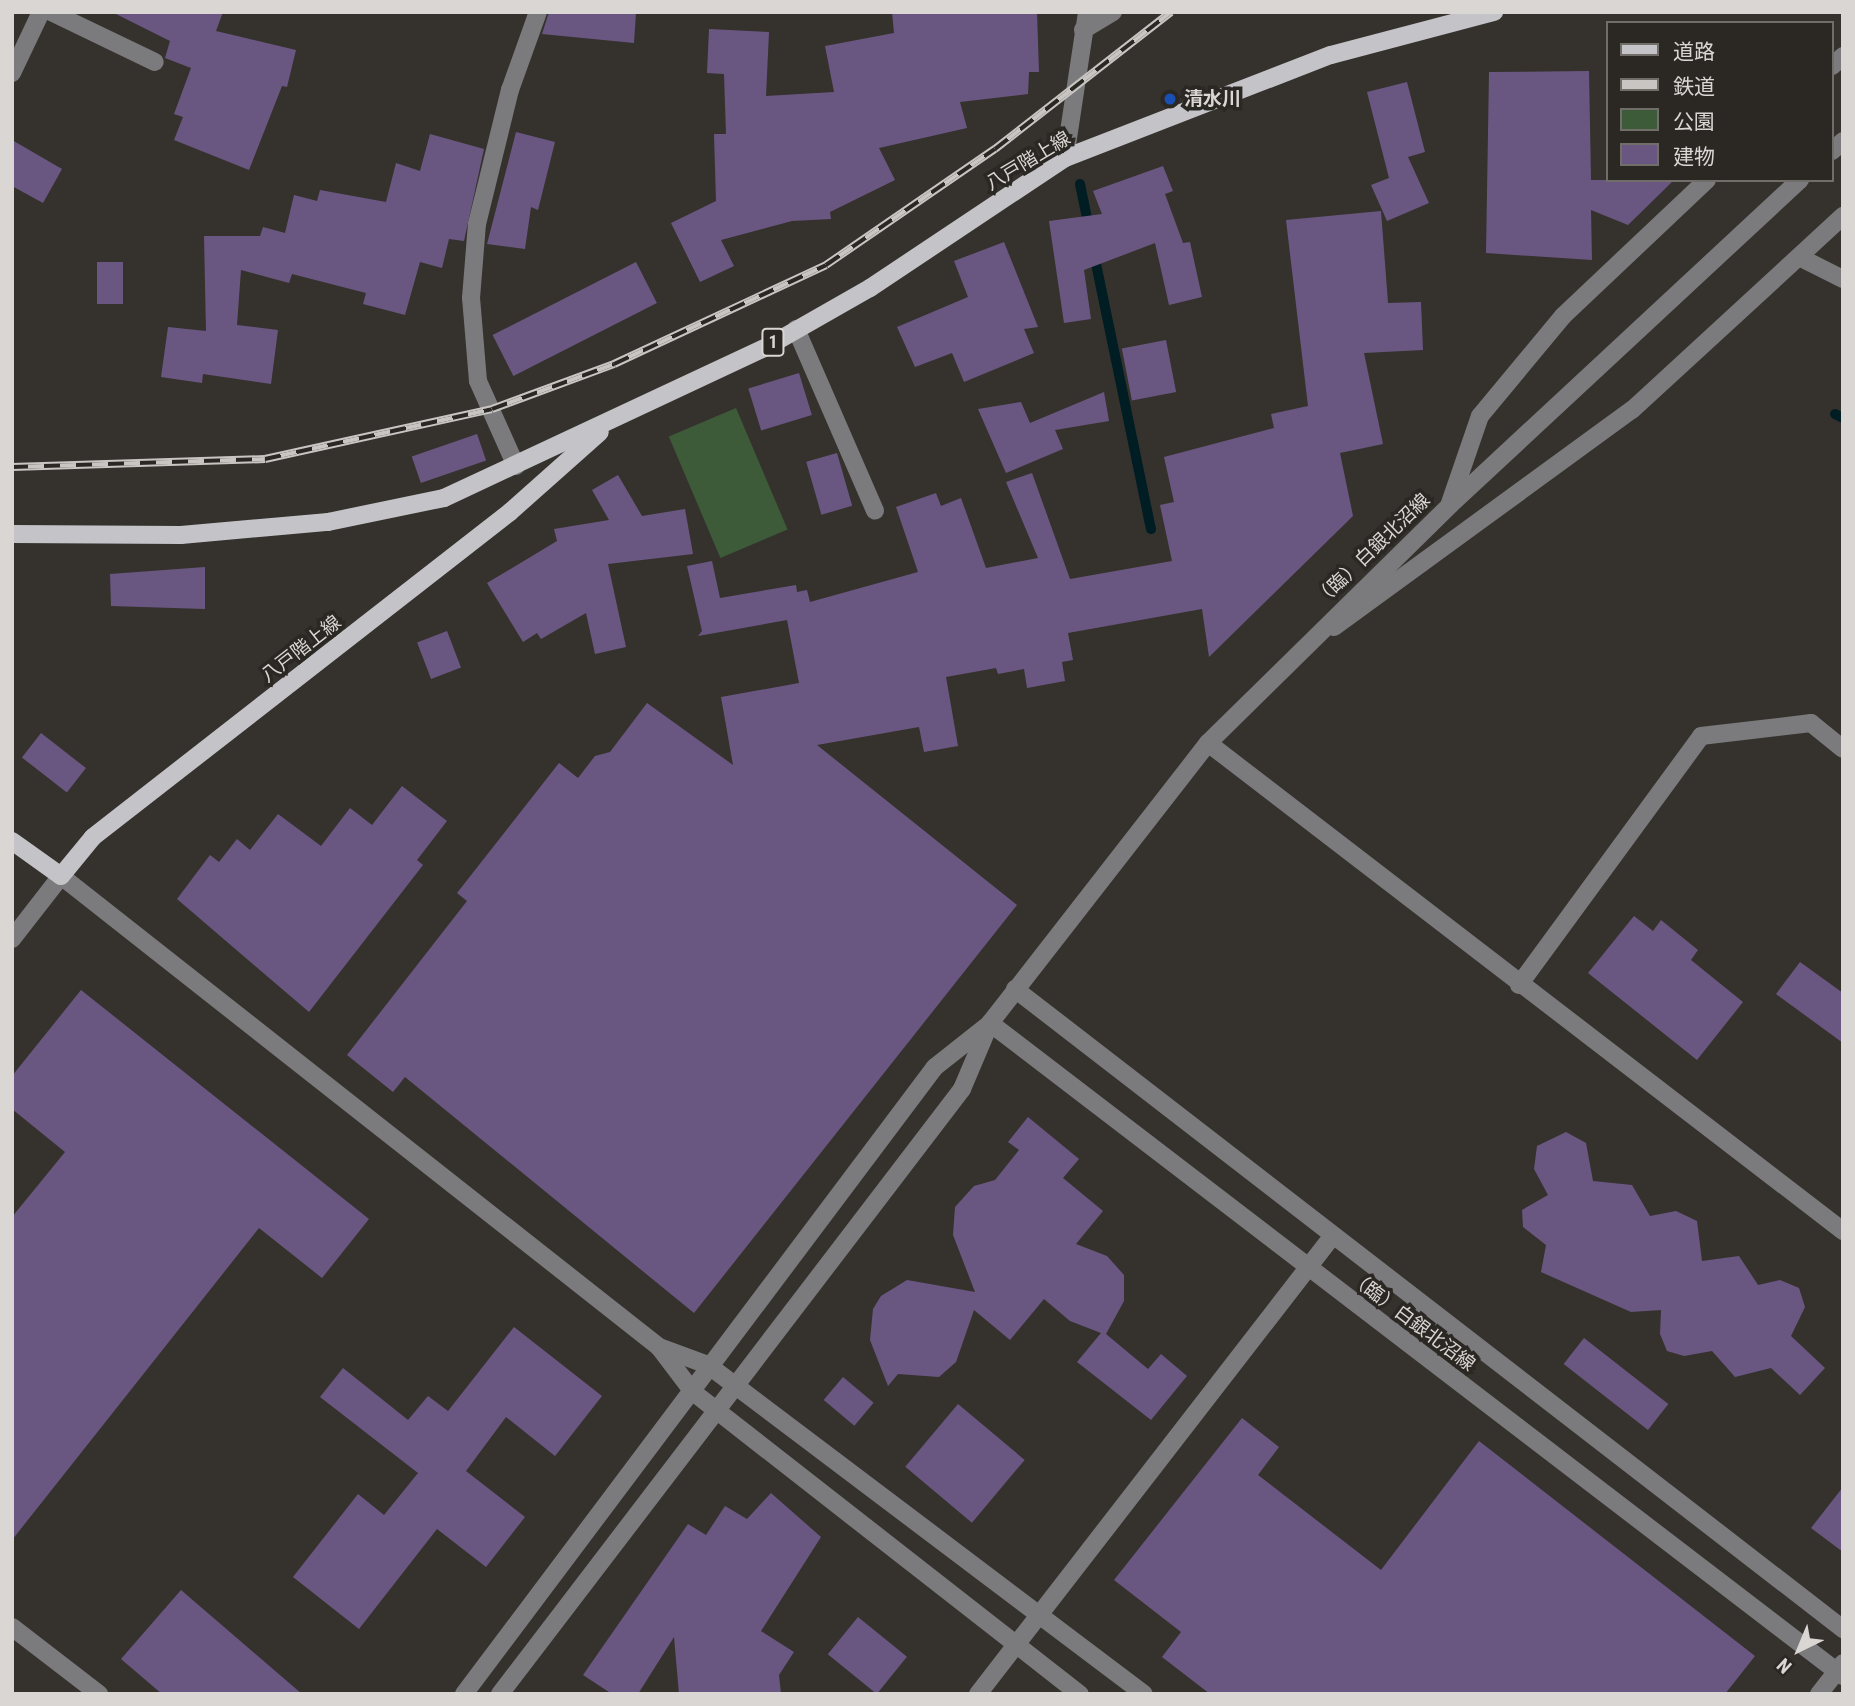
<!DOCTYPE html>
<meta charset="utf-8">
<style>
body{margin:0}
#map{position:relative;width:1855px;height:1706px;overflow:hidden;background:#35322e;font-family:"Roboto Condensed","Noto Sans JP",sans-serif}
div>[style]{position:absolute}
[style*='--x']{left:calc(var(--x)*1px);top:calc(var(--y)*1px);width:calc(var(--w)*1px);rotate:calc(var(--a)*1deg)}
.green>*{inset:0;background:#3d5a39;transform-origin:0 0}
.stream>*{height:10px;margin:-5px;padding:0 5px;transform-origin:5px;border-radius:5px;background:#001d24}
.building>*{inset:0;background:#6a5781;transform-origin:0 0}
.minor>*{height:18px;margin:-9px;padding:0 9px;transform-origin:9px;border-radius:9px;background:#7b7b7d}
.major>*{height:18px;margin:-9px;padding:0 9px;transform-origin:9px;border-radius:9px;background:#c3c3c8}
.rail>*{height:8px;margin-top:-4px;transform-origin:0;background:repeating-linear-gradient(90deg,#2b2824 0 16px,#c8c5c3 0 32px);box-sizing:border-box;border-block:2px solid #c8c5c3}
.dots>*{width:19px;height:19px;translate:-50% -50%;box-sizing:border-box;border:4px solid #2b2824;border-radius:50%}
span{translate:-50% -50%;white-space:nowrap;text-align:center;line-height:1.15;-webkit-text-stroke:7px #2b2824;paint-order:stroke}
.shield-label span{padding:2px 5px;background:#2b2824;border:2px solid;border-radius:5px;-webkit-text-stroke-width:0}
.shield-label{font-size:18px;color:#d9d6d4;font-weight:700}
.poi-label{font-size:19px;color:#d9d6d4;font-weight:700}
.left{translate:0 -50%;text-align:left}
.street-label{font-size:19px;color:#d9d6d4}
.frame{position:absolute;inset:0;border:14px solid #d9d6d4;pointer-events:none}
.legend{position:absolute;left:1606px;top:21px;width:228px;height:161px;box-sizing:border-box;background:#2b2824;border:2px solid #716e6a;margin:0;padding:9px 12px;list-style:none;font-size:21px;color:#d9d6d4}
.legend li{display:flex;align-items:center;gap:14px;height:35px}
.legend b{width:35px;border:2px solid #716e6a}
.north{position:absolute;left:1764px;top:1615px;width:70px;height:70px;-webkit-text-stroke:5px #2b2824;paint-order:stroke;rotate:223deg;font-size:19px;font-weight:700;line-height:28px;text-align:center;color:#d9d6d4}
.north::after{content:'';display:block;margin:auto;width:24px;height:32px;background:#d9d6d4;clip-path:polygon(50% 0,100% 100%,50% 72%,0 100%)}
</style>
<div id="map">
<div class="green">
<div style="left:736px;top:408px;width:132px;height:73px;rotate:67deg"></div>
</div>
<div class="stream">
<div style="--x:1080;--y:184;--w:45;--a:78.4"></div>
<div style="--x:1094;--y:254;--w:281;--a:78.3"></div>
<div style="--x:1835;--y:414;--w:9;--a:27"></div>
</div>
<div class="building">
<div style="clip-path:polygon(112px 12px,223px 12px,216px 31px,296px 50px,287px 87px,282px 86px,249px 170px,174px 140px,183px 117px,174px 114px,191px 68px,165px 58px,170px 41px)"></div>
<div style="clip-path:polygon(549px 12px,636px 12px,634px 43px,542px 34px)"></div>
<div style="clip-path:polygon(892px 12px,1037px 12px,1039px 72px,1029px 72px,1028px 94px,960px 102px,967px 128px,879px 148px,895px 180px,830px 212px,831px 219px,792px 221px,721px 240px,734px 266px,700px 282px,671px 223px,716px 201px,714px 134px,726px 134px,724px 74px,707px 73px,709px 29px,769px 32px,766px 96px,834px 92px,825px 46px,894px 33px)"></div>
<div style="clip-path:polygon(1589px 71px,1591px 180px,1674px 180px,1628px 225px,1591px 210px,1592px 260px,1486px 253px,1489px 72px)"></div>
<div style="clip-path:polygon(1407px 82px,1425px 152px,1408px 157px,1429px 203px,1387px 221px,1371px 185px,1389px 178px,1367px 92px)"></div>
<div style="clip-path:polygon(516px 132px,555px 142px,538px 210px,531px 207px,525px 249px,487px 244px)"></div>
<div style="clip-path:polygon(430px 134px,484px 149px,464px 241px,449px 239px,442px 268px,420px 262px,405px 315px,363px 304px,366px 293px,292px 274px,289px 283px,241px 270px,237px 325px,278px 330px,271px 384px,203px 374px,202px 383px,161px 377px,168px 327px,206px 331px,204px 236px,260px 236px,263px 227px,285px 233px,294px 195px,317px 201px,320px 190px,386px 202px,396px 163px,420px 171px)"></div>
<div style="clip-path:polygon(12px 140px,62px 169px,43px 203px,12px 186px)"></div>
<div style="clip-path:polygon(1163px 166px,1173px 191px,1165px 194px,1183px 243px,1190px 242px,1202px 297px,1169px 305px,1155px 243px,1084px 270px,1091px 319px,1064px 323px,1049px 221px,1102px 214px,1093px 191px)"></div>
<div style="clip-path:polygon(1381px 211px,1388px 303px,1421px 302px,1423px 350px,1364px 353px,1383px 444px,1340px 453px,1353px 516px,1209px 657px,1202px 609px,1068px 633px,1073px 660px,1062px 662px,1065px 681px,1027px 688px,1024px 669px,998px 674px,996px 668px,946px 677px,958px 746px,924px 752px,919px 727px,817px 745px,1017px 905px,694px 1313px,405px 1077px,393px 1092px,347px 1055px,467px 901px,457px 893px,559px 763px,578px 778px,595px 756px,610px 752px,647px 703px,733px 765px,721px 697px,799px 683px,787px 620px,698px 636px,702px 631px,687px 566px,712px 561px,720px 598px,796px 585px,797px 592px,807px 590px,810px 602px,918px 572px,896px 507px,936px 493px,941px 506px,961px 498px,986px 568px,1038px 558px,1006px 482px,1032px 473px,1070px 579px,1172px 561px,1160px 505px,1174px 502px,1164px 457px,1274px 428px,1271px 414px,1308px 406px,1286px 220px)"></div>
<div style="clip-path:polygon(1004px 242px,1038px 327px,1024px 329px,1034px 353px,964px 382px,952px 353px,915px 367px,897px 327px,968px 297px,954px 261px)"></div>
<div style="left:97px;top:262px;width:26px;height:42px"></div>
<div style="left:636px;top:262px;width:46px;height:161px;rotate:63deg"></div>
<div style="left:1166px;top:340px;width:53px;height:45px;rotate:79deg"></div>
<div style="left:799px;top:373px;width:44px;height:53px;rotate:73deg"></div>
<div style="clip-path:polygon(1104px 392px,1109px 421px,1055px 430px,1063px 449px,1006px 473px,978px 409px,1021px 402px,1030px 423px)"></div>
<div style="left:477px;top:434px;width:28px;height:69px;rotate:71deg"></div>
<div style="left:837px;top:453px;width:55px;height:32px;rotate:74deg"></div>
<div style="clip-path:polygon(618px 475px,642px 516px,685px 509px,693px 554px,608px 564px,626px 647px,595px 654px,586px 613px,541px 639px,537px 633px,523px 642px,487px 583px,557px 541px,554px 529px,609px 520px,592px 490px)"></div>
<div style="clip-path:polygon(205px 567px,205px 609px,111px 606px,110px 574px)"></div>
<div style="left:447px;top:631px;width:39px;height:32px;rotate:69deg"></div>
<div style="left:41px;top:733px;width:57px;height:31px;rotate:38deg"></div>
<div style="clip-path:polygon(402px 786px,447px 821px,417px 860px,423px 865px,309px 1012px,177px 899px,210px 855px,219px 862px,237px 839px,250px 850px,278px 814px,321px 846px,350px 808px,372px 825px)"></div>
<div style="clip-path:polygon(1634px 916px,1653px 931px,1661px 920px,1698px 950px,1691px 960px,1743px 1002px,1697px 1060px,1588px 973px)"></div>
<div style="clip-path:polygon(1800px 962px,1843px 993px,1843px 1043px,1776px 994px)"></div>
<div style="clip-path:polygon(81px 990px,369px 1219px,322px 1278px,259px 1228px,12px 1540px,12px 1217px,65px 1152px,12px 1109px,12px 1076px)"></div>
<div style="clip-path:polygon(1028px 1117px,1079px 1159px,1063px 1178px,1103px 1211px,1076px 1244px,1107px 1256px,1124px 1275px,1124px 1301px,1106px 1334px,1148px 1369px,1161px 1354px,1187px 1376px,1151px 1420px,1077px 1362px,1101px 1333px,1070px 1321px,1044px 1299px,1010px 1340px,974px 1310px,956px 1362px,939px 1377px,898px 1374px,888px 1386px,870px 1340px,873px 1309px,881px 1296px,907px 1280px,975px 1292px,953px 1235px,955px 1207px,974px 1186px,995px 1180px,1019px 1150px,1008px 1142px)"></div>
<div style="clip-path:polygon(1566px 1132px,1586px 1143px,1593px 1181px,1632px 1185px,1650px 1216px,1676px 1211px,1697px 1221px,1702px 1261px,1739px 1256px,1758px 1285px,1780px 1280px,1799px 1288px,1805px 1307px,1791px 1336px,1825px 1368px,1800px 1395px,1771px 1368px,1735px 1377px,1712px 1351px,1684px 1356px,1667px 1351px,1660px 1334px,1661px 1310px,1631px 1312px,1541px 1272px,1546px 1245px,1523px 1227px,1522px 1210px,1548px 1195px,1534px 1169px,1537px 1146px)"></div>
<div style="clip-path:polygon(514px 1327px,602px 1396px,555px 1456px,506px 1417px,466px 1471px,525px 1517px,486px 1567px,437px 1529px,359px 1629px,293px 1577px,358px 1494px,384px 1515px,418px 1473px,320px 1397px,343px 1368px,408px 1420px,428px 1396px,448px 1411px)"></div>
<div style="left:1584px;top:1338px;width:107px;height:33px;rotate:38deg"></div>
<div style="left:843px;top:1377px;width:40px;height:30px;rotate:40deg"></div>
<div style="left:958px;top:1404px;width:87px;height:82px;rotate:40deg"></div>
<div style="clip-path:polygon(1242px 1418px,1279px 1447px,1258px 1475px,1381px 1570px,1479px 1441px,1755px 1656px,1725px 1694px,1210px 1694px,1162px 1657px,1181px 1632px,1114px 1580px)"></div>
<div style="clip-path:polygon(1843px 1487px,1843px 1552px,1811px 1528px)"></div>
<div style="clip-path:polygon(771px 1493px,821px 1537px,761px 1631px,794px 1652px,779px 1675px,781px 1694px,679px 1694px,674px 1637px,638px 1694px,612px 1694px,583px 1675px,688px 1524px,706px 1535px,725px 1506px,747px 1519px)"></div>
<div style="clip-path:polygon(181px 1590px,302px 1694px,162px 1694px,121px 1659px)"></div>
<div style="left:858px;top:1617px;width:63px;height:48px;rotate:39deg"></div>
</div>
<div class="minor">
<div style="--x:51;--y:12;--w:115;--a:25.7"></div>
<div style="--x:1083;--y:30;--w:35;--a:-31"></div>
<div style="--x:1832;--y:66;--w:15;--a:-42"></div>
<div style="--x:12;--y:73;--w:68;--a:-64.6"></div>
<div style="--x:1832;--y:151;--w:15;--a:-42"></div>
<div style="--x:1065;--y:158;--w:148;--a:-81.4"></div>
<div style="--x:1799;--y:257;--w:49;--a:26.6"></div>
<div style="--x:796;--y:329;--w:198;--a:66.5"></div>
<div style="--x:516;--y:466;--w:93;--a:-114.1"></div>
<div style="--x:478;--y:381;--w:83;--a:-94.8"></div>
<div style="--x:471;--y:298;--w:74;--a:-85.4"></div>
<div style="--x:477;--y:224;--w:138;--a:-76.2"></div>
<div style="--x:510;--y:90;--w:83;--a:-70.3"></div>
<div style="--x:1450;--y:503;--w:92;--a:-71"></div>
<div style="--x:1480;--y:416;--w:130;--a:-50.3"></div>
<div style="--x:1563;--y:316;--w:198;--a:-43.4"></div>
<div style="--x:1334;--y:627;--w:369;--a:-36.1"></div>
<div style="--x:1632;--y:410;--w:287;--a:-42.6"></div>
<div style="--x:1208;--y:743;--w:801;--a:37.54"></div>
<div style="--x:12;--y:939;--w:80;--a:-52.1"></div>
<div style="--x:61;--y:876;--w:761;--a:38.22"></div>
<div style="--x:659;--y:1347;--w:56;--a:52.9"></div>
<div style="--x:693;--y:1392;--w:491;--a:38"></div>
<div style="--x:1519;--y:985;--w:308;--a:-53.8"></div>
<div style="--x:1701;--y:736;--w:111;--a:-6.7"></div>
<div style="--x:1811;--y:723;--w:41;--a:39.1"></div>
<div style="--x:1015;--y:989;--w:1047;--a:37.7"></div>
<div style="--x:990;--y:1023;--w:1074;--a:37.44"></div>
<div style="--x:659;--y:1347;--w:52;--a:20.2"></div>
<div style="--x:708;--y:1365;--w:546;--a:37.04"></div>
<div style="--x:12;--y:1627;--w:110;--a:37.6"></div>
<div style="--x:464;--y:1694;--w:784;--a:-53.09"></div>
<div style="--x:935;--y:1067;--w:66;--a:-38.3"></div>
<div style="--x:500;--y:1694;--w:761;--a:-52.63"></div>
<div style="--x:962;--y:1089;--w:72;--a:-67"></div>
<div style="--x:990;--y:1023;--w:355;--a:-52.1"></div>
<div style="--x:1208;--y:743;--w:339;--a:-44.5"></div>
<div style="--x:1450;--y:505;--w:478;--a:-42.9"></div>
<div style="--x:978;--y:1694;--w:577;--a:-52.26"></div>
<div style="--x:1819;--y:1694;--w:39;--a:-52"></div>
</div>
<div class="major">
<div style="--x:12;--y:534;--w:169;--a:0.3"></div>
<div style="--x:181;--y:535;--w:148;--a:-5.1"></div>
<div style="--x:328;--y:522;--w:118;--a:-11.7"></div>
<div style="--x:444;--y:498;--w:360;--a:-25.1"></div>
<div style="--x:770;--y:345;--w:115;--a:-29.7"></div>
<div style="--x:870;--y:288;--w:234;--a:-33.7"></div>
<div style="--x:1065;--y:158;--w:285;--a:-21.2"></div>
<div style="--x:1331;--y:55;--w:169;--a:-14.8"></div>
<div style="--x:12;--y:841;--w:60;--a:35.5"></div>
<div style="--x:61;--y:876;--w:50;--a:-50.6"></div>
<div style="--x:93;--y:837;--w:529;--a:-37.93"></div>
<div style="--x:510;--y:512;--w:120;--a:-41.6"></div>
</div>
<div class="rail">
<div style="--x:12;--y:467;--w:253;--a:-1.8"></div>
<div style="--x:265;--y:459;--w:232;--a:-12.4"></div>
<div style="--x:492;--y:409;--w:130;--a:-20.2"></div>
<div style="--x:614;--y:364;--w:234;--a:-25"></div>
<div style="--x:826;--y:265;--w:205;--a:-34.5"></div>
<div style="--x:995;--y:149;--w:223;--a:-37.9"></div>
</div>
<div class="dots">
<div style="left:1170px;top:99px;background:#1a4fb4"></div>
</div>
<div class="shield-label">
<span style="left:773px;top:342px">1</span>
</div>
<div class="poi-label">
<span class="left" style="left:1184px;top:99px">清水川</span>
</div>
<div class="street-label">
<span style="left:1028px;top:161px;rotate:-31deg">八戸階上線</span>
<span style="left:1372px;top:550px;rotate:-44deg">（臨）白銀北沼線</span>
<span style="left:301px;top:649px;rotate:-38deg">八戸階上線</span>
<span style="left:1412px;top:1321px;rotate:37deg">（臨）白銀北沼線</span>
</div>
<div class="frame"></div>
<ul class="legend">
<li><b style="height:9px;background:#c3c3c8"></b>道路</li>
<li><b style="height:9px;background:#c8c5c3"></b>鉄道</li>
<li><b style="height:19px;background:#3d5a39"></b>公園</li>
<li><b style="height:19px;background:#6a5781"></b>建物</li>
</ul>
<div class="north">N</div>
</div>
